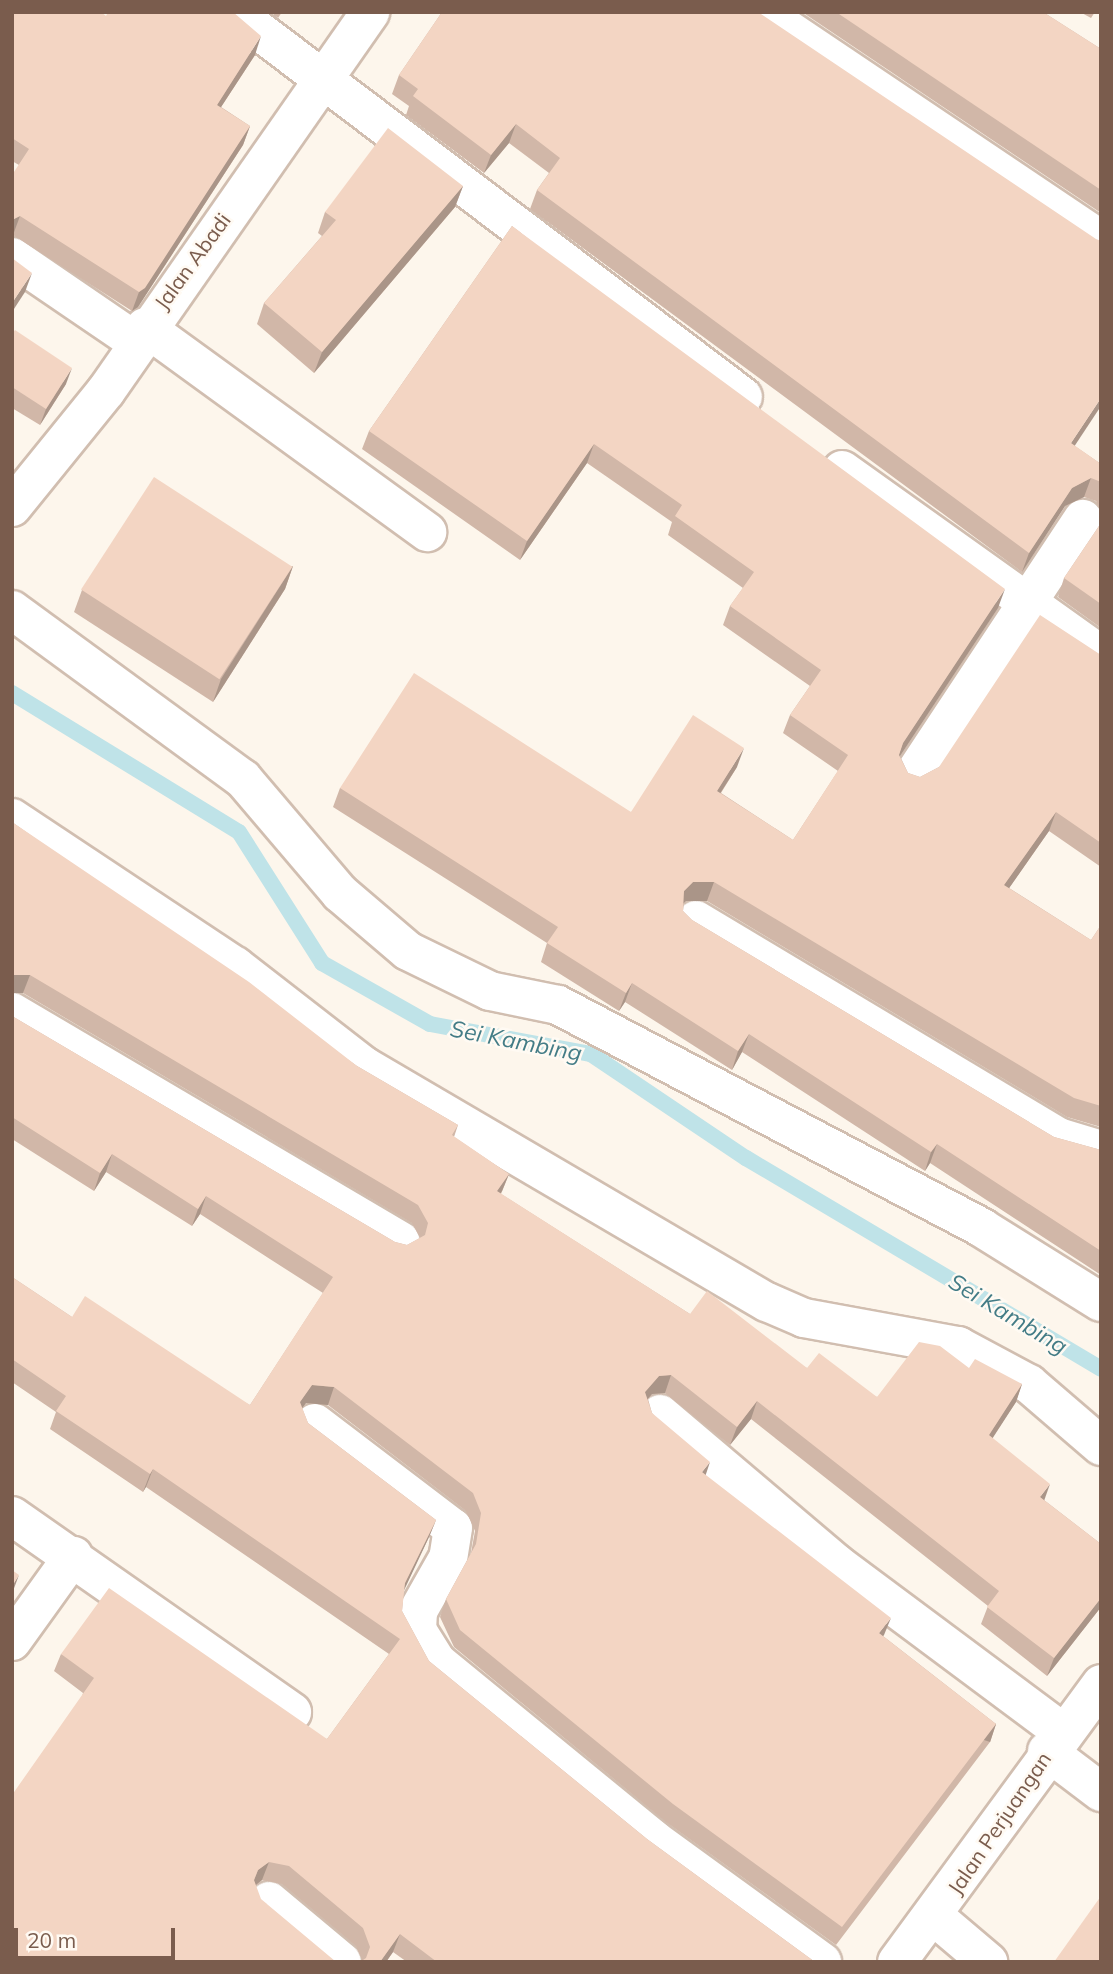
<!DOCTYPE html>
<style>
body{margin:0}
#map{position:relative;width:1113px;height:1974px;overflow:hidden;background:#fdf6ec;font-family:Mulish,sans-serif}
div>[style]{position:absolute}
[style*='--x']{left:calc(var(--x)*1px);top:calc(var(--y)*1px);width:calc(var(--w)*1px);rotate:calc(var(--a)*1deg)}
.stream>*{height:16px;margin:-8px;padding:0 8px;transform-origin:8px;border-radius:8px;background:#bfe3e8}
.roads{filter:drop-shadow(2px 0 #d1beb0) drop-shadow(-2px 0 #d1beb0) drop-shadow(0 2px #d1beb0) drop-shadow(0 -2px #d1beb0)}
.minor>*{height:38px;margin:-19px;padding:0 19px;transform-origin:19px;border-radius:19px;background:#fff}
.wall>*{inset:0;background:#d1b7a8}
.shaded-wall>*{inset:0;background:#aa9588;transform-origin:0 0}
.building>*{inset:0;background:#f3d5c3;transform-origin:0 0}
span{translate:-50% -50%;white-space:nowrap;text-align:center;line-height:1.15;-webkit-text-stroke:5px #fffaf3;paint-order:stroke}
.street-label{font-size:21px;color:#7a5c4d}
.water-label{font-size:23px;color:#437c86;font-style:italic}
.frame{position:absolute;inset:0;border:14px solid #7a5c4d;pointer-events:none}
.scale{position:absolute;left:14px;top:1928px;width:161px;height:32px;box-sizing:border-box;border:4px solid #7a5c4d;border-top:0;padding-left:9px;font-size:21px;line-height:24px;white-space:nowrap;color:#7a5c4d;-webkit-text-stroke:5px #fffaf3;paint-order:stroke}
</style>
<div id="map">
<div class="stream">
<div style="--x:12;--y:693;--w:266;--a:31.5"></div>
<div style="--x:239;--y:832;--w:155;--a:57.6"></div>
<div style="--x:322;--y:963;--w:124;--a:29.5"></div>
<div style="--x:430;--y:1024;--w:164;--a:10.6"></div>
<div style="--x:591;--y:1054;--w:187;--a:33.9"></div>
<div style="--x:746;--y:1158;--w:413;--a:30.7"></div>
</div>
<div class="roads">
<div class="minor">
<div style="--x:234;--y:12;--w:638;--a:37.1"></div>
<div style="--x:762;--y:12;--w:409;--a:33.9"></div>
<div style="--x:12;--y:257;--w:149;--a:34.3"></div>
<div style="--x:145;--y:327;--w:349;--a:36"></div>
<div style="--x:842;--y:470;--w:318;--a:35.5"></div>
<div style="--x:12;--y:507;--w:149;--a:-51"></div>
<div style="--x:106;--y:391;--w:462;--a:-55.1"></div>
<div style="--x:12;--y:610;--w:286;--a:36.2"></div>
<div style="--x:243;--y:779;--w:150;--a:49.6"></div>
<div style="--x:340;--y:893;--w:89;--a:40.5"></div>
<div style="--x:408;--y:951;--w:91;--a:26"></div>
<div style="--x:490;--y:991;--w:69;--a:11.6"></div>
<div style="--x:558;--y:1005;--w:479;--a:27.7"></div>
<div style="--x:982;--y:1228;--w:140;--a:31.9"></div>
<div style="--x:914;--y:774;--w:306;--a:-56.5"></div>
<div style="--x:12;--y:818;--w:268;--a:33.6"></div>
<div style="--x:235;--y:966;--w:163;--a:37.8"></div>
<div style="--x:364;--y:1066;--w:467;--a:30.4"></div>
<div style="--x:767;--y:1302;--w:40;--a:23.4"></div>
<div style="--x:804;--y:1318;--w:157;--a:10.3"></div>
<div style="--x:958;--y:1346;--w:81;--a:28.2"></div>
<div style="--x:1029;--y:1384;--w:95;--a:40.7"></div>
<div style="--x:696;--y:920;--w:422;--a:30.9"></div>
<div style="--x:1058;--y:1137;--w:45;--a:16.8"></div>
<div style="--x:12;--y:1012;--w:451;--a:30.5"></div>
<div style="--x:660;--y:1414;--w:232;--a:40.3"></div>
<div style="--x:837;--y:1564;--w:283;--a:36.7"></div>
<div style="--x:315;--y:1423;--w:173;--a:37.3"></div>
<div style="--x:453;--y:1528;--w:30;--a:99"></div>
<div style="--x:448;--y:1558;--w:61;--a:119.5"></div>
<div style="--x:418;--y:1611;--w:19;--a:93"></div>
<div style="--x:417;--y:1630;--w:38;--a:58"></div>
<div style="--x:437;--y:1662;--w:279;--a:39.3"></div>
<div style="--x:653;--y:1839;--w:209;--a:36"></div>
<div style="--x:12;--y:1516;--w:342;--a:35"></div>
<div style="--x:12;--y:1641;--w:105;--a:-54.3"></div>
<div style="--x:1047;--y:1751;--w:68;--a:37.2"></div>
<div style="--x:269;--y:1901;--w:95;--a:39.9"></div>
<div style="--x:935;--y:1917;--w:70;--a:40.3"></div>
<div style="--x:897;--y:1962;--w:345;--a:-53.7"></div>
</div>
</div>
<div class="wall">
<div style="clip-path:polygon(12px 12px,106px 16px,255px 55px,221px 107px,250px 126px,243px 145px,138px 307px,132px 311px,13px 235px,19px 165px,12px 161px)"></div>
<div style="clip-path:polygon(270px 12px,282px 12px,278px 18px)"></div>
<div style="clip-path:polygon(442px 12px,1101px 464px,1101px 512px,1096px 501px,1084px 497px,1065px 506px,1022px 572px,530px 209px,537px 190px,549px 173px,509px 143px,484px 173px,406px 115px,409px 106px,392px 94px,399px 75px)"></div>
<div style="clip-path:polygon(802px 12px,1043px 12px,1101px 49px,1101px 213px)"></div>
<div style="clip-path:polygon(1080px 12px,1095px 12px,1091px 18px)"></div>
<div style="clip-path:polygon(463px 186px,455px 207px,314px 373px,257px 324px,264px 303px,322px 236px,318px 233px,325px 212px)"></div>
<div style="clip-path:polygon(512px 226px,998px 608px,900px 756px,908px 773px,920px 777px,939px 767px,1101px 655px,1101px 867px,1049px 831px,1009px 888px,1091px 940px,1101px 925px,1101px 1127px,1067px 1117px,707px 901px,686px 901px,684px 903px,683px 911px,692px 920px,1054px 1137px,1101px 1150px,1101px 1275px,930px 1163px,925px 1171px,742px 1052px,732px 1070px,625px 1002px,619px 1011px,541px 962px,547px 943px,333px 807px,340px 788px,631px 812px,737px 767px,721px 793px,793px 840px,838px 771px,783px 733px,790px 715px,810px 686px,723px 625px,730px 606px,743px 588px,668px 535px,672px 522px,587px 463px,520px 560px,362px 449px,369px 431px)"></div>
<div style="clip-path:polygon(12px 334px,66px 384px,40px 425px,12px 408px)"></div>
<div style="clip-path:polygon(1101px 523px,1101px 628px,1058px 597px,1064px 578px)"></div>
<div style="clip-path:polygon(293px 566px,285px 589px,213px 702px,74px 612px,82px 590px)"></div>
<div style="clip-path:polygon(12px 822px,357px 1066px,458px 1125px,454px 1137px,509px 1174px,501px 1194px,690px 1314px,807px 1368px,877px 1397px,969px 1368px,1022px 1384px,1016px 1402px,992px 1438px,1044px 1500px,1101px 1544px,1101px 1607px,1047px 1676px,981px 1624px,988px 1606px,751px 1419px,730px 1445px,665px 1393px,652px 1394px,648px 1399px,652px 1413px,705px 1475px,883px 1636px,996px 1724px,990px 1742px,836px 1945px,666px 1822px,454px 1647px,440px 1617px,446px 1599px,471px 1553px,475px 1531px,466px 1511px,328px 1405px,306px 1403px,302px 1408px,308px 1423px,436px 1520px,429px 1537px,404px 1589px,402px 1611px,429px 1661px,647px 1839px,815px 1962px,407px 1962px,393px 1952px,386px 1962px,360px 1962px,362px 1960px,356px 1946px,282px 1884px,262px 1880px,256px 1885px,12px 1962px,83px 1693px,54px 1671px,61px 1654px,327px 1739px,389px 1654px,146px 1487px,143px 1492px,50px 1429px,56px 1412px,12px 1382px,12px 1277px,72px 1317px,250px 1405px,323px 1293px,200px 1214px,192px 1226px,106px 1172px,94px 1191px,12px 1139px,12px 1016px,395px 1242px,407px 1245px,420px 1238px,412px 1223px,23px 993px)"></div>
</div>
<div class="shaded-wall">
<div style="clip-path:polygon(261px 36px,255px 55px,210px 124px,217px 105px)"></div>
<div style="clip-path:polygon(516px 124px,509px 143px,484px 173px,491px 155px)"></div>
<div style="clip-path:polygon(250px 126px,243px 145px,138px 307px,132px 311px,139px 292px)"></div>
<div style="clip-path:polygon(463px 186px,455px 207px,314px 373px,322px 352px)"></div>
<div style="clip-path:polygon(20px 216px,13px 235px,12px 236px,12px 220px)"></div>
<div style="clip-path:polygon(32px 273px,25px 292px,12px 312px,12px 303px)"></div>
<div style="clip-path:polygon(72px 368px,66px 384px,40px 425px,46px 409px)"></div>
<div style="clip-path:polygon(1101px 398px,1101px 406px,1064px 462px,1071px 443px)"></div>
<div style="clip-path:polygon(594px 444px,587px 463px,520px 560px,527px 541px)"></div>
<div style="clip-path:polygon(1091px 478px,1084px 497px,1065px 506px,1022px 572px,1029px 553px,1072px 488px)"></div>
<div style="clip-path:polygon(293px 566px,285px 589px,213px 702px,221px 679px)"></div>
<div style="clip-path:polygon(1005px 589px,998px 608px,896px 762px,903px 743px)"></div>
<div style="clip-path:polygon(744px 748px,737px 767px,710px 809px,717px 791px)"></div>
<div style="clip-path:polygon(1056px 812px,1049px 831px,998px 904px,1004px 885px)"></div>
<div style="clip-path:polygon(693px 882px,714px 882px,707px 901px,686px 901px,677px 909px,684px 891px)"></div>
<div style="clip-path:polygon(12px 975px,30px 975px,23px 993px,12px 993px)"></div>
<div style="clip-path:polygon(632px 983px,625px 1002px,619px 1011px,626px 993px)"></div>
<div style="clip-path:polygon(749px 1034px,742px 1052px,732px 1070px,738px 1051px)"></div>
<div style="clip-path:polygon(937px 1144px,930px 1163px,925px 1171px,931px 1152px)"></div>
<div style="clip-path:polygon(112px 1154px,106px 1172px,94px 1191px,100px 1173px)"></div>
<div style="clip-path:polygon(509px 1174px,502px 1191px,490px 1209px,497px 1191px)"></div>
<div style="clip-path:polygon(206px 1196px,200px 1214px,192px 1226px,198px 1209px)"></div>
<div style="clip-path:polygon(671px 1375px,665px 1393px,652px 1394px,639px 1409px,645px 1392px,659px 1376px)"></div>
<div style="clip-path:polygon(1022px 1384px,1016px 1402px,983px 1453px,989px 1435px)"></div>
<div style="clip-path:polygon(312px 1385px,334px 1387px,328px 1405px,306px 1403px,293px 1420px,300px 1402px)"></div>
<div style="clip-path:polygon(757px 1401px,751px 1419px,730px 1445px,737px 1427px)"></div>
<div style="clip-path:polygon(710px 1462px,704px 1480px,702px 1472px)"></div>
<div style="clip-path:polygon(153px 1469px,146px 1487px,143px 1492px,150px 1474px)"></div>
<div style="clip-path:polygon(1050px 1484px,1044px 1501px,1040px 1497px)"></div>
<div style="clip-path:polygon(436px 1520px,429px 1537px,399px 1601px,405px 1583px)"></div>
<div style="clip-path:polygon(19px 1575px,13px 1591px,12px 1593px,12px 1586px)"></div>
<div style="clip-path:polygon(1101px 1598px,1101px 1607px,1047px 1676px,1054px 1658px)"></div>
<div style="clip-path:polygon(891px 1618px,884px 1635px,872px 1651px,879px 1633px)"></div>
<div style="left:996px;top:1724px;width:19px;height:255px;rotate:108deg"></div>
<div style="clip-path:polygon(269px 1862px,262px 1880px,252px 1888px,247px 1898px,258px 1870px)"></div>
<div style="clip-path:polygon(400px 1934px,393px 1952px,386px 1962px,380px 1962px)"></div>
</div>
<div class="building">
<div style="clip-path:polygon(12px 12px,101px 12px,106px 16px,108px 12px,233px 12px,261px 36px,217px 105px,250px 126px,145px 288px,139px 292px,20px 216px,12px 220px,12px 175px,29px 149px,12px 138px)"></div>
<div style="clip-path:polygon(442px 12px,758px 12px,1096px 239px,1101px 241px,1101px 398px,1071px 443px,1101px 464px,1101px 482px,1091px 478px,1072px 488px,1029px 553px,537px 190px,560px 158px,516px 124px,491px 155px,413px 96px,418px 89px,399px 75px)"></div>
<div style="clip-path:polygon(836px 12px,1043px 12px,1101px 49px,1101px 190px)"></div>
<div style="clip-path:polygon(388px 128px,463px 186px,322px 352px,264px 303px,336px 220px,325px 212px)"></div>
<div style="clip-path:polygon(512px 226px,1005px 589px,903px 743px,899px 755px,908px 773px,920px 777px,939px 767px,1040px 615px,1101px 655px,1101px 843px,1056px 812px,1004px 885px,1091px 940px,1101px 925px,1101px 1106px,1074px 1098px,714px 882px,693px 882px,684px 891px,683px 911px,692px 920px,1054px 1137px,1101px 1150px,1101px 1251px,937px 1144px,931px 1152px,749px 1034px,738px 1051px,632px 983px,626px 993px,547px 943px,558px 927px,340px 788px,414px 673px,631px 812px,693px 715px,744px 748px,717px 791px,793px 840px,848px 755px,790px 715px,821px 670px,730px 606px,754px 572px,675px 516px,682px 505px,594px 444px,527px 541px,369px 431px)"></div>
<div style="clip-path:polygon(12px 258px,32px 273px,12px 303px)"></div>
<div style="clip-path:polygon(15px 330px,72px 368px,46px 409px,12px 387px,12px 334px)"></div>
<div style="left:154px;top:477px;width:165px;height:134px;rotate:33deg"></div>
<div style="clip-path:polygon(1101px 523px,1101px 604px,1064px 578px)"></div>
<div style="clip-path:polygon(12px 822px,249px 982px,357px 1066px,458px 1125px,452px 1135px,509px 1174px,497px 1191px,690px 1314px,707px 1291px,807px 1368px,819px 1353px,877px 1397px,919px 1342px,940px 1346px,969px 1368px,975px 1359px,1022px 1384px,989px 1435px,1050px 1484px,1040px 1497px,1101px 1544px,1101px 1598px,1054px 1658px,987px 1607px,999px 1591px,757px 1401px,737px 1427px,671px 1375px,659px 1376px,645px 1392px,652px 1413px,710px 1462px,702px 1472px,891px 1618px,879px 1633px,996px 1724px,842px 1927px,673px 1804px,460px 1630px,446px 1599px,476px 1544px,481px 1513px,473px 1493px,334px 1387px,312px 1385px,300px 1402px,308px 1423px,436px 1520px,405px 1583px,402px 1611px,429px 1661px,647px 1839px,815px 1962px,437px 1962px,400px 1934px,380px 1962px,360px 1962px,366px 1958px,370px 1947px,363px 1928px,289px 1866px,269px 1862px,258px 1870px,254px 1880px,261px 1899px,335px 1961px,338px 1962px,12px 1962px,12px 1795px,94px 1678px,61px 1654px,109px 1588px,327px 1739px,400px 1639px,153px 1469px,150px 1474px,56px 1411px,66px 1396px,12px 1359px,12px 1277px,72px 1317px,85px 1296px,250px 1405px,333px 1277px,206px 1196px,198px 1209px,112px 1154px,100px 1173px,12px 1117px,12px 1016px,395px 1242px,407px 1245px,425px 1235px,428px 1223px,418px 1205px,30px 975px,12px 975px)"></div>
<div style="clip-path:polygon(12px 1570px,19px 1575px,12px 1586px)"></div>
<div style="clip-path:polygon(1101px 1896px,1101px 1962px,1054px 1962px)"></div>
</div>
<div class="street-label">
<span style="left:192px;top:261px;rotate:-54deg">Jalan Abadi</span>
<span style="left:999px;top:1823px;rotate:-56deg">Jalan Perjuangan</span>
</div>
<div class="water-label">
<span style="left:516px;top:1041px;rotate:11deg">Sei Kambing</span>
<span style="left:1008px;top:1314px;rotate:31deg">Sei Kambing</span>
</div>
<div class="frame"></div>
<div class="scale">20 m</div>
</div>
